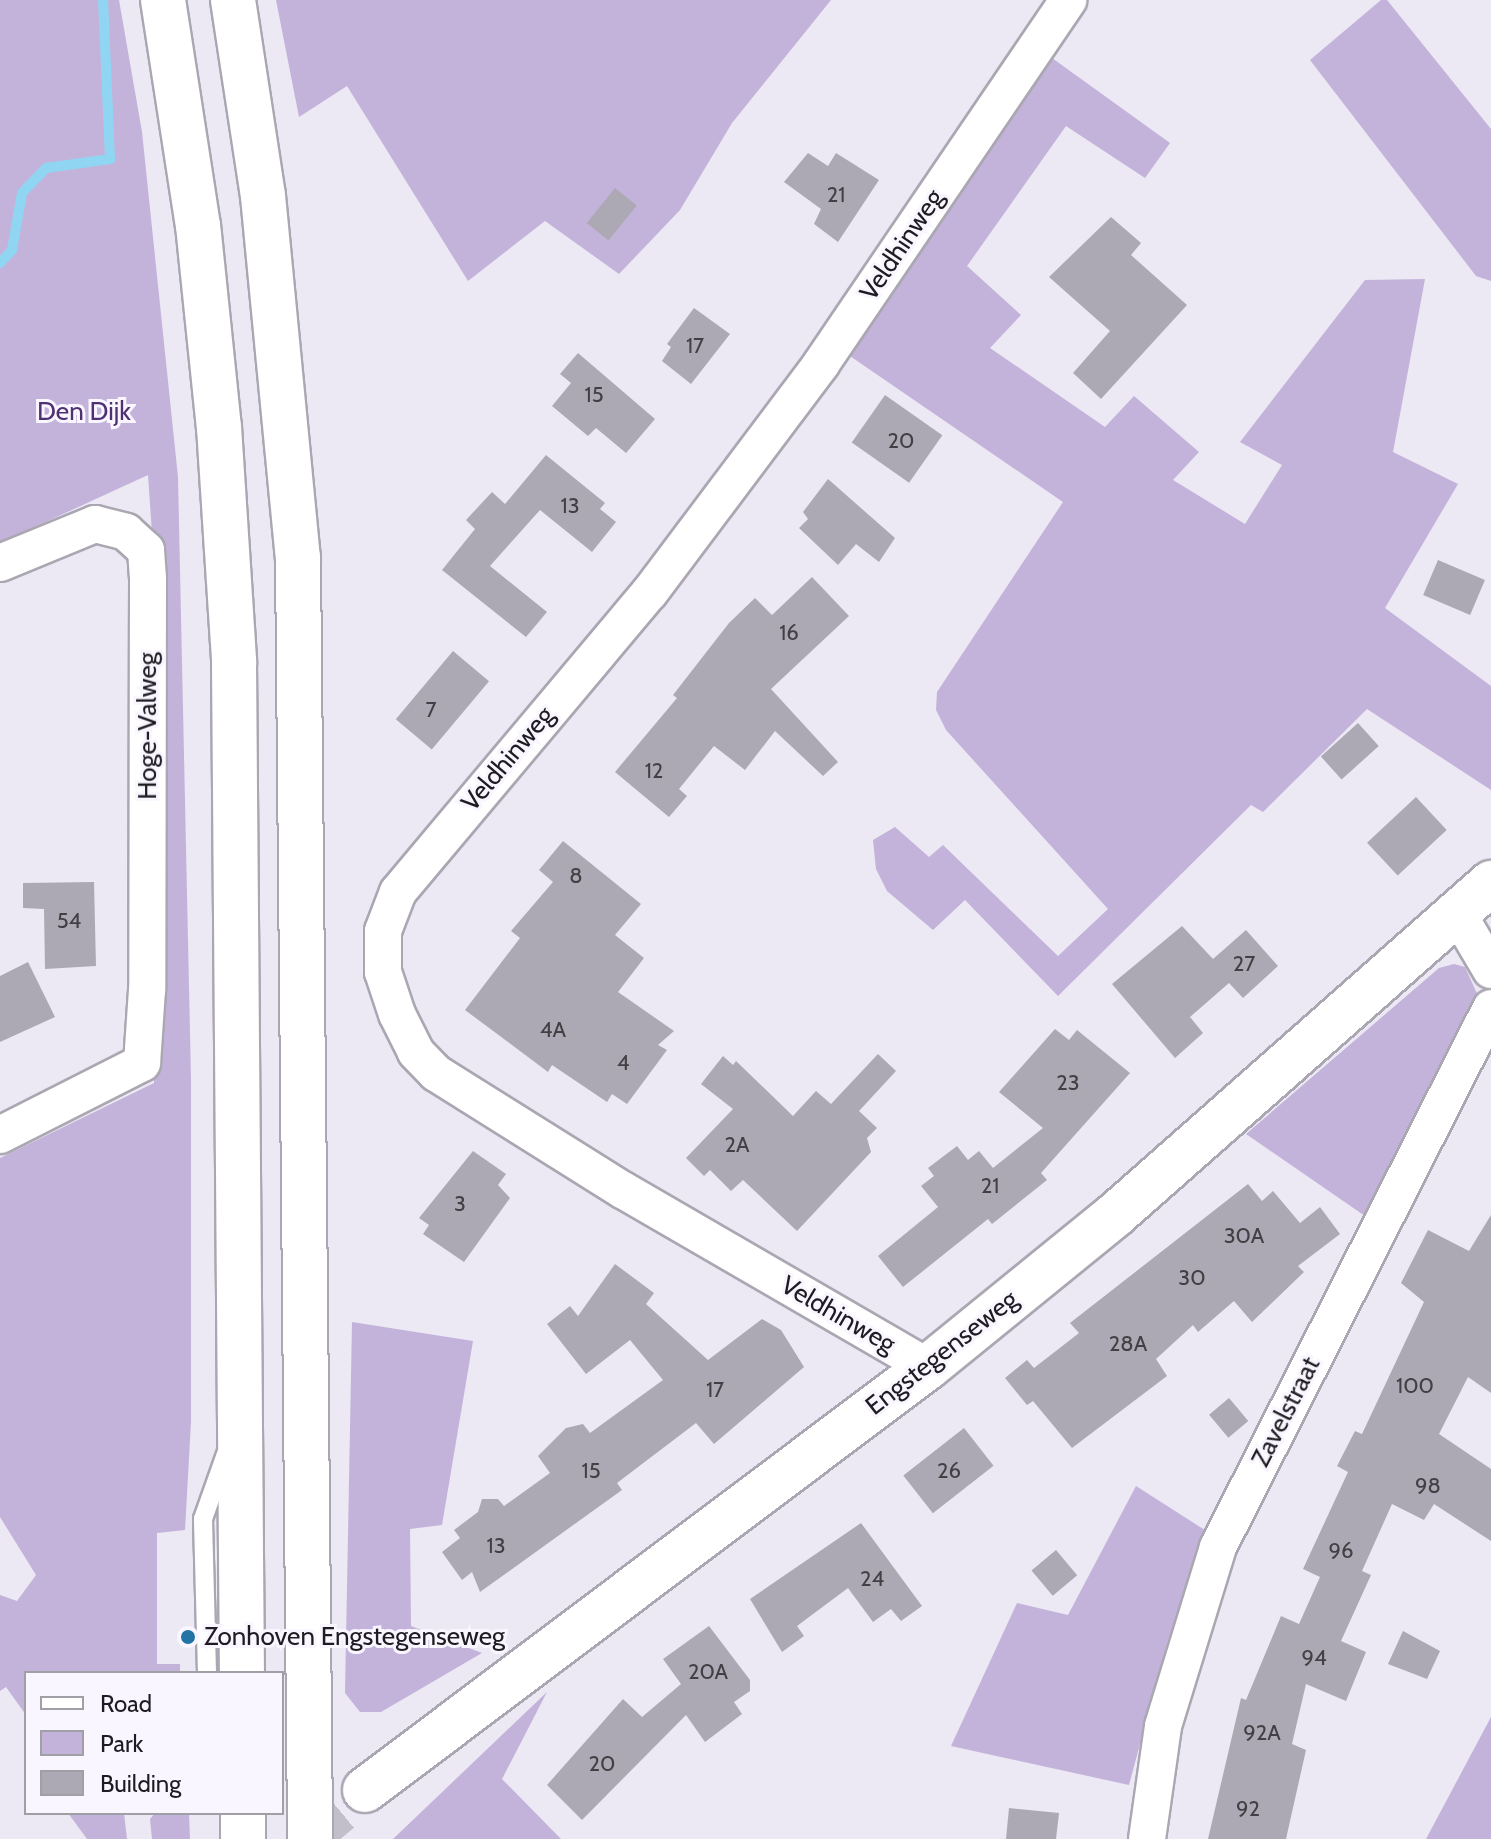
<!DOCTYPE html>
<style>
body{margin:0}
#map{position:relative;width:1491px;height:1839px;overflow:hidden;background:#ece8f4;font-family:Cabin,sans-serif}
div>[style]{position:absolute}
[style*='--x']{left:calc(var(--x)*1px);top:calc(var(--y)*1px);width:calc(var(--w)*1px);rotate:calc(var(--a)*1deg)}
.green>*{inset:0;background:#c3b3da}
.stream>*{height:10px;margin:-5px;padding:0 5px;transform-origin:5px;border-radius:5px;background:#90d6f3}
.building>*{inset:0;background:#ada9b4;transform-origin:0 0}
.secondary-tunnel>*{height:44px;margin-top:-22px;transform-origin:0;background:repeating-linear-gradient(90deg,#c3bfca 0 44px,transparent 0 66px)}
.roads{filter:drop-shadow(2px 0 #aba7b2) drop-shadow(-2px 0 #aba7b2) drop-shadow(0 2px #aba7b2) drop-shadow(0 -2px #aba7b2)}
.lane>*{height:18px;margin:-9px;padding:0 9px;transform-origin:9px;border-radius:9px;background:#fff}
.street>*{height:36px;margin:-18px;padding:0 18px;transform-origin:18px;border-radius:18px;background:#fff}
.secondary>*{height:44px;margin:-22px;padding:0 22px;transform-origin:22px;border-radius:22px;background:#fff}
.highway>*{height:44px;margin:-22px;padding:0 22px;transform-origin:22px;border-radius:22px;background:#fff}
.dots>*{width:22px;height:22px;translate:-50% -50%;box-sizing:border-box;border:4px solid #f9f6ff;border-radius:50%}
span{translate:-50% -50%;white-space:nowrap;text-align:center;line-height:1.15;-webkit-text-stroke:6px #f9f6ff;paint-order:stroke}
.number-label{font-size:22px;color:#423f45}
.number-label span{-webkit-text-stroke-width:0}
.street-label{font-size:26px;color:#1e1c20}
.park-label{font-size:26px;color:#4f3072}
.poi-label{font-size:26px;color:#1e1c20}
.left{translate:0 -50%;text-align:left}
.legend{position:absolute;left:24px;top:1671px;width:260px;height:144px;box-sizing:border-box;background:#f9f6ff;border:2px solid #a19fa6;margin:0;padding:10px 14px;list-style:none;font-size:24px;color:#1e1c20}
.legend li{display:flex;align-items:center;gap:16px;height:40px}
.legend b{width:40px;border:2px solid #a19fa6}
</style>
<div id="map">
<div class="green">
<div style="clip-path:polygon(0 0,119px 0,142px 132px,178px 477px,191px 1079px,191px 1422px,185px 1530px,157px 1533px,157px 1664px,180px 1664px,180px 1673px,26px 1673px,26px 1715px,6px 1687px,0 1691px,0 1595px,17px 1601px,36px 1575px,0 1517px,0 1158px,154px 1083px,154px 562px,148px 475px,0 543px)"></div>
<div style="clip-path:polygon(276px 0,831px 0,732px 123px,680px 210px,619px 274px,545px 221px,468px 281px,347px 86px,299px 117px)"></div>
<div style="clip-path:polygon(1381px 0,1387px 0,1491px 129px,1491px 281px,1476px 276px,1310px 60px)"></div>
<div style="clip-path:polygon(1052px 58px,1170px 143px,1145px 178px,1066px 126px,967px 266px,1021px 315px,990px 348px,1105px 427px,1134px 396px,1199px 452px,1173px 480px,1245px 524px,1282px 465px,1240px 442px,1365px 280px,1425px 279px,1393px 452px,1458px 484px,1385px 608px,1491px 686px,1491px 790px,1367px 709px,1263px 812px,1251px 805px,1058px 996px,965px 900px,933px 930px,887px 891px,876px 869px,873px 840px,895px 827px,929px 857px,943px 845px,1058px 956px,1108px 909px,946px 730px,936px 710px,937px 692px,1063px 502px,847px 354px)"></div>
<div style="clip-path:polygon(1454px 964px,1465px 967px,1479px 998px,1365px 1216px,1246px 1134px,1439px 968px)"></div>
<div style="clip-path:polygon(352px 1322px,473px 1341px,442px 1525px,410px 1529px,411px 1626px,482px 1653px,381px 1712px,360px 1712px,345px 1693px)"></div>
<div style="clip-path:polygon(1136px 1486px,1211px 1534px,1168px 1640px,1129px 1785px,951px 1746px,1017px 1603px,1068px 1615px)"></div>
<div style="clip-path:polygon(547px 1692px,502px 1779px,561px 1839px,393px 1839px)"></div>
<div style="clip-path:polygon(1491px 1717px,1491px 1839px,1426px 1839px)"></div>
<div style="clip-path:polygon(68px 1813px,124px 1813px,127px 1839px,87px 1839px)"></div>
<div style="clip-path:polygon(155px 1813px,189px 1813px,190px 1839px,152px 1839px,150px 1819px)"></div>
</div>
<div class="stream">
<div style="--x:0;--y:263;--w:18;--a:-47"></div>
<div style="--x:12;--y:250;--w:58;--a:-80"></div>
<div style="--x:22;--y:193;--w:35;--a:-46"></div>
<div style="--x:46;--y:168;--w:65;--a:-8"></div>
<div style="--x:110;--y:159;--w:159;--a:-92.5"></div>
</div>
<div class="building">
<div style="clip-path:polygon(808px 153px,828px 166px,836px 153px,879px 180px,838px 242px,814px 224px,821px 209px,784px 182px)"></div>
<div style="left:615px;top:188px;width:28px;height:45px;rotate:39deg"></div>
<div style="clip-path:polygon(1111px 217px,1141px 243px,1131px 255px,1187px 305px,1101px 399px,1073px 373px,1110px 331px,1049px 277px)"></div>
<div style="clip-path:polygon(694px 308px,730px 334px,691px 384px,662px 361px,671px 347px,667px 344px)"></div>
<div style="clip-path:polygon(578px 353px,655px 419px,626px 453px,596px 428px,588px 436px,552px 406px,571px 383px,560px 374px)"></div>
<div style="left:885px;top:395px;width:70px;height:58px;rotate:35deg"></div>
<div style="clip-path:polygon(546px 455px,605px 503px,600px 509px,616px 522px,592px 552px,540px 510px,490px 566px,547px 612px,526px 637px,442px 570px,475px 529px,466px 520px,492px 492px,505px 504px)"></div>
<div style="clip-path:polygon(828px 479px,895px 538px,879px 562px,856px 544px,838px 565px,799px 528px,808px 519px,803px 512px)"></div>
<div style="left:1438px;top:560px;width:51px;height:38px;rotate:23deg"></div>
<div style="clip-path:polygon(812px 577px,849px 616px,771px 689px,838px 762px,823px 776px,775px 731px,745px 770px,714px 746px,679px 789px,687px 796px,669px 817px,615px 772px,677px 698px,673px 695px,729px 623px,755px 598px,772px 615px)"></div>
<div style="left:453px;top:651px;width:47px;height:89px;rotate:40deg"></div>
<div style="left:1358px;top:723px;width:31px;height:50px;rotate:48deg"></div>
<div style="left:1416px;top:797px;width:45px;height:67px;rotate:47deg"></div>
<div style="clip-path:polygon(563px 841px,641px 904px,615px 935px,644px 958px,618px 992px,674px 1031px,658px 1045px,667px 1050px,627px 1104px,612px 1094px,607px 1102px,552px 1065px,548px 1072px,465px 1010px,520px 938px,511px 931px,553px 882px,539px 870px)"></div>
<div style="clip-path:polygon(94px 882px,96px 966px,45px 969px,44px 909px,23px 908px,23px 883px)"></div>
<div style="clip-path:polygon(1182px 926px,1213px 959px,1246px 930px,1278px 966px,1243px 998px,1229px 983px,1190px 1017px,1203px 1033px,1175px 1058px,1112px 984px)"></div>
<div style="clip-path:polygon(28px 962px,55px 1017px,0 1042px,0 976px)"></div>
<div style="clip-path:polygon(1055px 1029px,1069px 1040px,1077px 1030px,1130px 1073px,1041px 1173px,1047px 1180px,992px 1224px,988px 1219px,903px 1287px,878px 1256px,938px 1207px,921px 1186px,934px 1176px,928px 1168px,957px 1146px,968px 1160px,979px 1151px,993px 1168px,1043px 1128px,999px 1092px)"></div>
<div style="clip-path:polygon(878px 1054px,896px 1071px,859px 1111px,877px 1128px,867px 1138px,871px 1152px,797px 1231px,743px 1180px,731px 1191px,710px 1170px,704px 1176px,686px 1158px,733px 1109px,701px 1084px,723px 1056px,733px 1065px,736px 1061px,793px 1116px,816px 1091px,831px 1104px)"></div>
<div style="clip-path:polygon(473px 1151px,506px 1174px,498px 1185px,510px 1198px,464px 1262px,423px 1234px,429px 1225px,419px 1218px)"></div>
<div style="clip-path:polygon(1248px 1184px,1262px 1201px,1273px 1191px,1300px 1223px,1320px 1207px,1340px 1234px,1298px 1266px,1304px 1272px,1252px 1322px,1234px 1301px,1198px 1332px,1193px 1325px,1156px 1359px,1167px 1376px,1072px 1448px,1033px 1401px,1027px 1405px,1005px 1378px,1027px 1360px,1034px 1368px,1079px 1333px,1070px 1323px)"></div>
<div style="clip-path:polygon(1491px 1215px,1491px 1393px,1468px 1377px,1439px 1434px,1491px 1469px,1491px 1541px,1434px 1504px,1424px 1520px,1392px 1504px,1362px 1571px,1371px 1575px,1341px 1641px,1366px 1652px,1346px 1701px,1306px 1684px,1292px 1744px,1306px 1750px,1286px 1839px,1208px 1839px,1241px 1698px,1246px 1700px,1281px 1616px,1299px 1624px,1320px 1577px,1303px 1569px,1348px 1472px,1337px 1466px,1355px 1431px,1362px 1434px,1424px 1302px,1401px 1283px,1428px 1230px,1469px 1251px)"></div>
<div style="clip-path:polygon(615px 1264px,654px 1293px,646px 1304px,708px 1360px,762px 1319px,781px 1330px,804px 1367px,714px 1444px,696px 1423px,617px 1483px,622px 1490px,480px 1592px,472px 1572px,462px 1580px,442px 1552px,460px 1538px,454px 1530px,478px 1512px,482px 1499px,498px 1499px,504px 1506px,550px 1473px,538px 1456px,566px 1428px,583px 1424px,590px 1433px,663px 1380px,630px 1340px,586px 1374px,547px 1324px,570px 1306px,578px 1316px)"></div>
<div style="left:1229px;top:1398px;width:30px;height:26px;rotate:50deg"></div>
<div style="left:964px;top:1428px;width:48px;height:77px;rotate:52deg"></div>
<div style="clip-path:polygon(861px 1523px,922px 1606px,901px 1621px,891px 1609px,873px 1622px,848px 1588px,797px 1626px,804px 1636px,782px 1652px,750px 1599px)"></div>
<div style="left:1056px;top:1550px;width:33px;height:32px;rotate:50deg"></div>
<div style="clip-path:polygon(709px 1626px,750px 1680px,750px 1691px,734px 1702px,742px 1714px,705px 1742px,686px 1715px,582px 1820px,547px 1785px,623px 1699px,642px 1717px,681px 1684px,663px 1659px)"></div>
<div style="clip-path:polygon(1403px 1631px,1440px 1651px,1427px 1679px,1388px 1664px)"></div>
<div style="clip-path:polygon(1009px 1808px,1059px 1813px,1056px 1839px,1006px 1839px)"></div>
</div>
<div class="secondary-tunnel">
<div style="--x:306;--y:1839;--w:77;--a:-39.7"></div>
</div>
<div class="roads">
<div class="lane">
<div style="--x:207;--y:1673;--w:154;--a:-91.5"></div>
<div style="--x:203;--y:1519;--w:69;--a:-70.5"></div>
</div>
<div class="street">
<div style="--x:0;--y:563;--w:103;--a:-22.3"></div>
<div style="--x:95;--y:524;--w:32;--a:14"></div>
<div style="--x:126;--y:532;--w:27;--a:42"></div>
<div style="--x:146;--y:550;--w:29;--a:86"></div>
<div style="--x:148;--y:579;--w:411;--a:90.1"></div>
<div style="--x:147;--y:990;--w:73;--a:93.9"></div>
<div style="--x:142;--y:1063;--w:159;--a:153.1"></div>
<div style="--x:1458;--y:914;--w:65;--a:59.5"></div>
<div style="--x:928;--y:1367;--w:351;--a:-149.9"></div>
<div style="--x:624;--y:1191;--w:222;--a:-147.9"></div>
<div style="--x:436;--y:1073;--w:29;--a:-134"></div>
<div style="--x:416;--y:1052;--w:42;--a:-116.6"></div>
<div style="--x:397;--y:1014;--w:44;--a:-108.4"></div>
<div style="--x:383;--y:972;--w:41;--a:-90"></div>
<div style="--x:383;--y:931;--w:42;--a:-69"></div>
<div style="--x:398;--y:892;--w:392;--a:-50"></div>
<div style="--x:650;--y:592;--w:285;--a:-53.1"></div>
<div style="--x:821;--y:364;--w:440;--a:-55.8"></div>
<div style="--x:1147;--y:1839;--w:114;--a:-81.9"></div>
<div style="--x:1163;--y:1726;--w:187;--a:-72.9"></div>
<div style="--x:1218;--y:1547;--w:604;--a:-63.14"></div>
</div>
<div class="secondary">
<div style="--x:365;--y:1790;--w:704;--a:-36.92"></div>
<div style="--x:928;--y:1367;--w:241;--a:-39.1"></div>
<div style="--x:1115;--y:1215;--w:502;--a:-41.44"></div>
</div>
<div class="highway">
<div style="--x:163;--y:0;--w:228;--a:81.2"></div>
<div style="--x:198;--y:225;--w:203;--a:84.1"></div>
<div style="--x:219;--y:427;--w:235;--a:86.3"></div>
<div style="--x:234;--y:662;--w:1011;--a:89.55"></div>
<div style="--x:233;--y:0;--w:198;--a:81.3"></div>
<div style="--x:263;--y:196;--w:363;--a:84.5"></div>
<div style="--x:298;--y:557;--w:1282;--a:89.46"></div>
<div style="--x:243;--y:1813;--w:26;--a:90"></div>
</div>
</div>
<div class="dots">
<div style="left:188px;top:1637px;background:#2174a4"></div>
</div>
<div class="number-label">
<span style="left:836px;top:195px">21</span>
<span style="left:695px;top:346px">17</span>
<span style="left:594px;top:395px">15</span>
<span style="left:901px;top:441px">20</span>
<span style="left:570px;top:506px">13</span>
<span style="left:789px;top:633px">16</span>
<span style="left:431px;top:710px">7</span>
<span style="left:654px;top:771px">12</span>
<span style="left:576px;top:876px">8</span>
<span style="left:69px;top:921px">54</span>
<span style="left:1244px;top:964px">27</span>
<span style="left:553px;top:1030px">4A</span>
<span style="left:623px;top:1063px">4</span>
<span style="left:1068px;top:1083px">23</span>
<span style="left:737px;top:1145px">2A</span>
<span style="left:990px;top:1186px">21</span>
<span style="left:460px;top:1204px">3</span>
<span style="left:1244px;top:1236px">30A</span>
<span style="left:1192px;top:1278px">30</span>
<span style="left:1128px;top:1344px">28A</span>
<span style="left:1415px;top:1386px">100</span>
<span style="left:715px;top:1390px">17</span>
<span style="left:591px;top:1471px">15</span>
<span style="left:949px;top:1471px">26</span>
<span style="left:1428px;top:1486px">98</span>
<span style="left:496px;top:1546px">13</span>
<span style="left:1341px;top:1551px">96</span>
<span style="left:872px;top:1579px">24</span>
<span style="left:1314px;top:1658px">94</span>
<span style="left:708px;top:1672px">20A</span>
<span style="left:1262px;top:1733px">92A</span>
<span style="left:602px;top:1764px">20</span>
<span style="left:1248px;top:1809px">92</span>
</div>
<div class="street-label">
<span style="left:902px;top:245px;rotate:-56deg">Veldhinweg</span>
<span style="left:148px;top:726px;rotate:-90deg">Hoge-Valweg</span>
<span style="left:508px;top:759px;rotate:-50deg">Veldhinweg</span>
<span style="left:838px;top:1315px;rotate:30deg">Veldhinweg</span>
<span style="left:942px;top:1353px;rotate:-38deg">Engstegenseweg</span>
<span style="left:1286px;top:1412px;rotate:-63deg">Zavelstraat</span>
</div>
<div class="park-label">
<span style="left:84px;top:412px">Den Dijk</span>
</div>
<div class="poi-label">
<span class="left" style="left:204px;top:1637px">Zonhoven Engstegenseweg</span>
</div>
<ul class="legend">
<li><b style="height:10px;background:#fff"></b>Road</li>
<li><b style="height:22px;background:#c3b3da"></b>Park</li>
<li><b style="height:22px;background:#ada9b4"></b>Building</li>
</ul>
</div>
